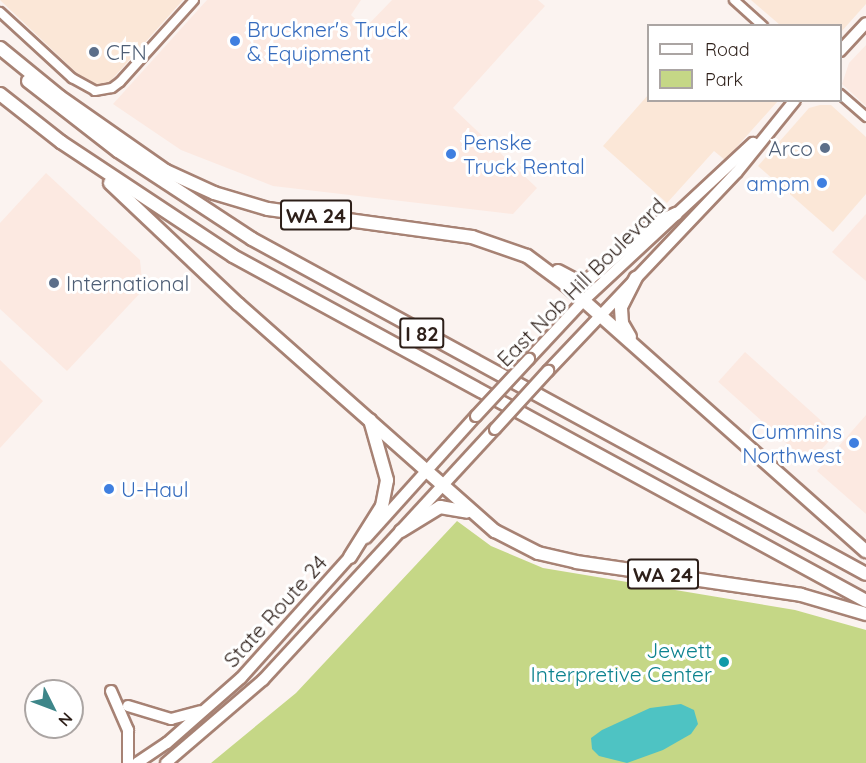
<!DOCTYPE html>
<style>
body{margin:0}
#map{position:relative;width:866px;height:763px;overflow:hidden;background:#fbf3f0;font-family:Quicksand,sans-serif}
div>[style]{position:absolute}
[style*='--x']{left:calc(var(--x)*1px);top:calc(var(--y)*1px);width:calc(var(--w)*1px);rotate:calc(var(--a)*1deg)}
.commercial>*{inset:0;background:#fbe7d7}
.built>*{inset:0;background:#fce9e1;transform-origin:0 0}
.green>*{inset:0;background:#c5d786}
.water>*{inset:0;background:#4ec3c3}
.roads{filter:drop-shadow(2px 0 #a78274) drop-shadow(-2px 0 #a78274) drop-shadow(0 2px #a78274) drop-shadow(0 -2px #a78274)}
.tertiary>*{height:8px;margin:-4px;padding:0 4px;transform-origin:4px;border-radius:4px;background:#fff}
.primary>*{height:10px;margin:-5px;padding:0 5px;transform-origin:5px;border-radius:5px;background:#fff}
.motorway>*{height:12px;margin:-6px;padding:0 6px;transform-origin:6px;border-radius:6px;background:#fff}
.bridges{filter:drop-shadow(2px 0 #a78274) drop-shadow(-2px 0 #a78274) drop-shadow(0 2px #a78274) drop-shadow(0 -2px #a78274)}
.primary-bridge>*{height:10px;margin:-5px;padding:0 5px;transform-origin:5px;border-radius:5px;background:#fff}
.dots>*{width:16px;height:16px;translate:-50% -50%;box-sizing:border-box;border:3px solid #fff;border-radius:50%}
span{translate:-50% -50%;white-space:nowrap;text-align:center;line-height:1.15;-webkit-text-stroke:6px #fff;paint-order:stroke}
.shield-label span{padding:2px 4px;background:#fff;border:2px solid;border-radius:4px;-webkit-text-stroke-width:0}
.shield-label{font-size:20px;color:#2d1f19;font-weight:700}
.shop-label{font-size:21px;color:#366cbe}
.left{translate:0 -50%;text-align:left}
.right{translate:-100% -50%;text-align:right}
.service-label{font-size:21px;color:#4e5e75}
.street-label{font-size:21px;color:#2d1f19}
.culture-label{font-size:21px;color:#0d838f}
.legend{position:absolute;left:647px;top:24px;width:195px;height:78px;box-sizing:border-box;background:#fff;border:2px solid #aba5a3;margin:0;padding:8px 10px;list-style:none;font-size:18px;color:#2d1f19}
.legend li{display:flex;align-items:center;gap:12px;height:30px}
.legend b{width:30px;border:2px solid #aba5a3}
.north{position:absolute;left:24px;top:679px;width:60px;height:60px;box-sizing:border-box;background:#fff;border:2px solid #aba5a3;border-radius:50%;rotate:132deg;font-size:16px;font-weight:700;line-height:24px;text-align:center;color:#2d1f19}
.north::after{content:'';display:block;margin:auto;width:21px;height:27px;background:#3e8689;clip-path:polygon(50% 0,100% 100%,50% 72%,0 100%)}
</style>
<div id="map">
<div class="commercial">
<div style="clip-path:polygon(0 0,183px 0,107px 85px,98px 87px,83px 79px)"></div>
<div style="clip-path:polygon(751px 0,866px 0,866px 4px,841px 32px,840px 26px,780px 25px)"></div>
<div style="clip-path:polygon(648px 95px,648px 100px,778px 101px,725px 160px,714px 151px,667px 203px,603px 146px)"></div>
<div style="clip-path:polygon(820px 105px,831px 105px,866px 137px,866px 194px,833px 232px,758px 166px,809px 108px)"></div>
</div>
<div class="built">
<div style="clip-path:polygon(207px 0,361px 0,351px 15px,365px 28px,392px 0,538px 0,545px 6px,453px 108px,537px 188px,513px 214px,273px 186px,181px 150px,113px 104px)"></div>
<div style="clip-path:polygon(866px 45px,866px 106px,842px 84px,849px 63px)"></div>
<div style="clip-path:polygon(46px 173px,140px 260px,143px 290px,67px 371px,0 309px,0 223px)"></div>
<div style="clip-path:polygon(866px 214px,866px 281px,832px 252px)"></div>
<div style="left:745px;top:352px;width:122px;height:40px;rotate:42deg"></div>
<div style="clip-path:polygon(0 360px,43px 401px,0 448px)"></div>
<div style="clip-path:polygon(866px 415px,866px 514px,817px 471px)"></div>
</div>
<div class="green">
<div style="clip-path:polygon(457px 521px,491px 546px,543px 568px,795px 610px,866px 630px,866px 763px,211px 763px,296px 693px)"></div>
</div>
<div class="water">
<div style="clip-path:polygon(681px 704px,694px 710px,698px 724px,691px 734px,663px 750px,627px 763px,599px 756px,592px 749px,591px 738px,602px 730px,650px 708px)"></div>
</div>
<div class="roads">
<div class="tertiary">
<div style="--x:734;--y:0;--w:39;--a:42"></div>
<div style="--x:0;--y:12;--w:98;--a:42.5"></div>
<div style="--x:72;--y:78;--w:26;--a:29"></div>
<div style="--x:95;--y:91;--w:17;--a:-10"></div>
<div style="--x:112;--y:88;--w:10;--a:-37"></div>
<div style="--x:120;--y:82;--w:110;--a:-47.9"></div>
<div style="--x:840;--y:94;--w:35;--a:41"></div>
</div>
<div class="primary">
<div style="--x:840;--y:51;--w:38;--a:-47"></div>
<div style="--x:529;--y:359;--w:81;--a:-47"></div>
<div style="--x:584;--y:300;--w:231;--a:-42.9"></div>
<div style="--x:548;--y:371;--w:274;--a:-46.5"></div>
<div style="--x:737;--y:172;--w:92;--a:-51.1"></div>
<div style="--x:366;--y:538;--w:164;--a:-48"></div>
<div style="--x:111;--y:691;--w:43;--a:66.4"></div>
<div style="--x:128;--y:730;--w:33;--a:90"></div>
<div style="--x:128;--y:706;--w:45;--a:16.8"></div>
<div style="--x:171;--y:719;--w:30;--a:-15"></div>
<div style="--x:137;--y:763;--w:36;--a:-34"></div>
<div style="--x:167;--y:743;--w:98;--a:-41.3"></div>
<div style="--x:241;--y:678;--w:169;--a:-48.1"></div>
<div style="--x:166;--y:763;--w:128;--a:-40.6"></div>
<div style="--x:263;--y:680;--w:342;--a:-47.3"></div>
</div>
<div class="motorway">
<div style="--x:0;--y:48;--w:77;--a:39.2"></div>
<div style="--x:60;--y:97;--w:129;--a:34.9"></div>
<div style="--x:166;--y:171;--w:53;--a:24.6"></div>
<div style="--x:214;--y:193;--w:56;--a:16.5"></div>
<div style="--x:268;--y:209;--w:206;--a:7.8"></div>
<div style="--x:472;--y:237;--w:58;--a:19.1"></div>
<div style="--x:527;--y:256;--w:49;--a:36.6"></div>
<div style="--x:566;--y:285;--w:401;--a:41.6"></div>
<div style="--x:28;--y:81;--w:114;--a:37.9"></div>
<div style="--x:118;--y:151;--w:160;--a:33.3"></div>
<div style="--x:252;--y:239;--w:699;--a:28.62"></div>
<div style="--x:0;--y:94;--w:78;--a:38.2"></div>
<div style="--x:61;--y:142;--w:206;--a:33.5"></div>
<div style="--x:233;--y:256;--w:721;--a:28.59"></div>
<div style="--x:110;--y:183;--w:176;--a:43.4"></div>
<div style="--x:238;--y:304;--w:343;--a:41.5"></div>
<div style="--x:495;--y:531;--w:48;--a:27.1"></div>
<div style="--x:538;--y:553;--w:39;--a:13"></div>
<div style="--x:576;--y:562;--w:227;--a:8.3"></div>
<div style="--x:801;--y:595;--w:68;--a:16.3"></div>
<div style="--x:558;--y:271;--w:21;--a:28"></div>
<div style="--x:577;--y:281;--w:12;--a:-9"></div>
<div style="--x:589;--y:279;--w:79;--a:-40.9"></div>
<div style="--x:649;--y:227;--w:30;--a:-26"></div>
<div style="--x:630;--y:337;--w:16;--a:-120"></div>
<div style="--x:622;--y:323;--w:16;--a:-94"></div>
<div style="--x:621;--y:307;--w:33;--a:-63"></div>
<div style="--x:401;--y:531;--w:46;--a:-31.6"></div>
<div style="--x:440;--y:507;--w:27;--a:10"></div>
<div style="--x:350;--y:557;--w:60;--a:-57.9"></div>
<div style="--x:382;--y:506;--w:26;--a:-79"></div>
<div style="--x:387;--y:480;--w:62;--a:-105.8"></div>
</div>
</div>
<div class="bridges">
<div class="primary-bridge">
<div style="--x:476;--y:416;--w:78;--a:-47.1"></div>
<div style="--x:495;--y:429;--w:79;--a:-47.6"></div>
</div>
</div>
<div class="dots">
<div style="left:235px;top:41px;background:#3f7fe0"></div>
<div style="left:94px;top:52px;background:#5c6f8a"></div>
<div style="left:825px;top:148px;background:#5c6f8a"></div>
<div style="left:451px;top:154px;background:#3f7fe0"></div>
<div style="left:822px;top:183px;background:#3f7fe0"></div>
<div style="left:54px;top:283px;background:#5c6f8a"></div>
<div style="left:854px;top:443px;background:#3f7fe0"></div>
<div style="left:109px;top:489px;background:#3f7fe0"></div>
<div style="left:724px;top:662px;background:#0f9aa8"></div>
</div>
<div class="shield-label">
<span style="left:316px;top:215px">WA 24</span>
<span style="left:422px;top:333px">I 82</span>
<span style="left:663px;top:574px">WA 24</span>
</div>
<div class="shop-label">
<span class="left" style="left:247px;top:41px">Bruckner's Truck<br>&amp; Equipment</span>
<span class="left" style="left:463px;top:154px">Penske<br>Truck Rental</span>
<span class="right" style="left:810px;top:183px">ampm</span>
<span class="right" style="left:842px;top:443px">Cummins<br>Northwest</span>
<span class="left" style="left:121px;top:489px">U-Haul</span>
</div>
<div class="service-label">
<span class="left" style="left:106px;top:52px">CFN</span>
<span class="right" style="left:813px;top:148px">Arco</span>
<span class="left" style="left:66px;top:283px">International</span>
</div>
<div class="street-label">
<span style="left:581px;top:282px;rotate:-45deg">East Nob Hill Boulevard</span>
<span style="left:275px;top:611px;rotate:-48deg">State Route 24</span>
</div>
<div class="culture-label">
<span class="right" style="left:712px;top:662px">Jewett<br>Interpretive Center</span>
</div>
<ul class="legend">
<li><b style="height:8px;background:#fff"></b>Road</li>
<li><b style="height:16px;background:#c5d786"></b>Park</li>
</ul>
<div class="north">N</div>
</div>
